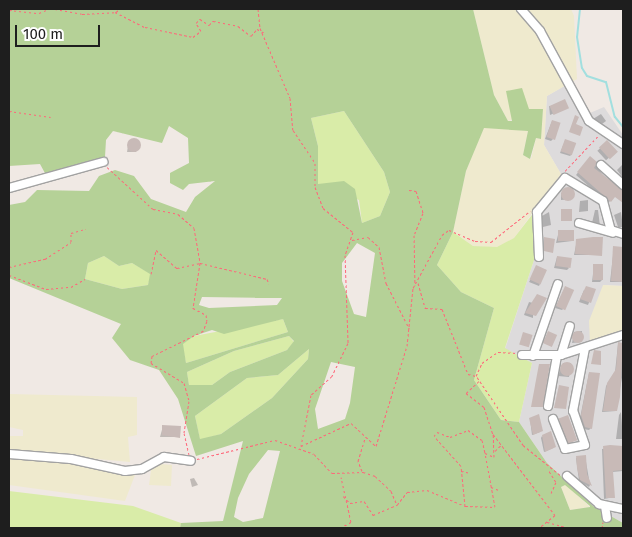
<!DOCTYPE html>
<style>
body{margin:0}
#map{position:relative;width:632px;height:537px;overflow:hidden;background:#f0e9e4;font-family:"Fira Sans",sans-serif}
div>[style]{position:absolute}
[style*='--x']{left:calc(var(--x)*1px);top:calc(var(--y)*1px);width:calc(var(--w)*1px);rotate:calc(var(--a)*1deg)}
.residential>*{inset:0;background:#dddbdc}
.farmland>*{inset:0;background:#efeace}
.grass>*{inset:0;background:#d9eca8}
.forest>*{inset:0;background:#b5d197}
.shadow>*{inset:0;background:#0003;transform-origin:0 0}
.stream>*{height:2px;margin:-1px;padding:0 1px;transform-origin:1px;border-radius:1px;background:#a2dfdf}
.building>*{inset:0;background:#c8bab7;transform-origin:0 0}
.round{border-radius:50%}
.path>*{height:1px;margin-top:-0.5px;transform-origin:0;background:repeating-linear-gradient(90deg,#ff6679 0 2.5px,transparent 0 5px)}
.roads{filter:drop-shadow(1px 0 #a2a2a2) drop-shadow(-1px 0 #a2a2a2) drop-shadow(0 1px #a2a2a2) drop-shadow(0 -1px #a2a2a2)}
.minor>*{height:8px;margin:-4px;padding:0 4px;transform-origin:4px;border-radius:4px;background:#fff}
span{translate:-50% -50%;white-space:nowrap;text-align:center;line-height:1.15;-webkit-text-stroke:4px #fff;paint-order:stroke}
.frame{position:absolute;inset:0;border:10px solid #1e1e1e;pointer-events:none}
.scale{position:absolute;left:15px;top:25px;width:85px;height:22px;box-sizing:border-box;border:2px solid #1e1e1e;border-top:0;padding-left:6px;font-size:15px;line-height:18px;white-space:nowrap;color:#1e1e1e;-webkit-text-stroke:4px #fff;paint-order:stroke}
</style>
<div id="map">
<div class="residential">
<div style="clip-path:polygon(571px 82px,590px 113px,604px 107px,623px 135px,623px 286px,603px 285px,623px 334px,623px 523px,593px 506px,547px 463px,519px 422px,532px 363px,505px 349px,535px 257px,535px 211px,561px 174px,544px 145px,547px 96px)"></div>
</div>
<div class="farmland">
<div style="clip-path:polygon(473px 9px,571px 9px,574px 16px,577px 79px,547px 96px,544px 145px,561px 174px,514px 238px,497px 248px,473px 246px,453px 232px,466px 171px,484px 127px,528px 131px,523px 155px,531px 159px,536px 138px,540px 139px,543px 110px,508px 121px,494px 95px)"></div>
<div style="clip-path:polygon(603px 285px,623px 286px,623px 334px,590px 343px,589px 321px)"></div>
<div style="clip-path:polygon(9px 394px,137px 397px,137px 435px,128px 437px,130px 462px,87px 458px,135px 475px,125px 501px,9px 485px,9px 436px,23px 436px,23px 430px,9px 427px)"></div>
<div style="clip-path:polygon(160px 464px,172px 465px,171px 486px,149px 485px,151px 470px)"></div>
<div style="clip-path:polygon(565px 484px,590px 507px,570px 510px,561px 487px)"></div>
</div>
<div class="grass">
<div style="clip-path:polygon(344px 111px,384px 172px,390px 192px,380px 216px,362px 223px,359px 200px,318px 184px,318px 146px,311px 118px)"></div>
<div style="clip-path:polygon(535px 211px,535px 257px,505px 348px,532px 363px,519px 422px,501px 420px,474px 380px,494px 308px,461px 292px,437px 265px,453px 232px,473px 246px,497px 247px,514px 238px)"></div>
<div style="clip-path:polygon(104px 256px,119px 266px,132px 263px,151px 274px,148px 285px,122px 289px,85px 279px,88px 263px)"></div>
<div style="clip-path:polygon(283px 319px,288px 332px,186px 363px,182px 344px,194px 336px)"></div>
<div style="clip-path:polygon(289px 336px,294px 342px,287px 350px,230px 372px,212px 385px,189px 386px,187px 372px,234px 351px)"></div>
<div style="clip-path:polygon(309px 349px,308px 359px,272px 398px,221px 434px,200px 440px,195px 416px,247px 378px,278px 375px)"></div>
<div style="clip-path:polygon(9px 491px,133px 506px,181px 523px,180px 528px,9px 528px)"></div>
</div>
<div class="forest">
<div style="clip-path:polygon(evenodd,9px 9px,473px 9px,494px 95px,508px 121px,512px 121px,506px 91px,522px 88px,529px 109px,543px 109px,541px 139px,536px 138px,530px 159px,523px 155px,528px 131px,484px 128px,466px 171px,453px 232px,437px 265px,461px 292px,494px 308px,474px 380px,501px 420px,519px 422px,547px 463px,593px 506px,623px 523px,623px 528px,180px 528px,181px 523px,223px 521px,243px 441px,196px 456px,178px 399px,159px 370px,130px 360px,112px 338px,121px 324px,9px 278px,9px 205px,25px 202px,37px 190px,89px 191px,99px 176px,115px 170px,134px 176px,151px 199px,186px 212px,195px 197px,215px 181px,189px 184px,183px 190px,170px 183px,170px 173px,189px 163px,188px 138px,169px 126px,162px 143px,113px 131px,106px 140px,105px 157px,46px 175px,40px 164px,9px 166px,9px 9px,344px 111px,384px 172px,390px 192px,380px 216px,362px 223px,355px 189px,344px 181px,318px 184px,318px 146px,311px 118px,344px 111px,9px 9px,357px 243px,375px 253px,366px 317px,354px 314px,342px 281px,342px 263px,357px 243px,9px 9px,104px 256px,119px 266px,132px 263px,150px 274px,148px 285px,122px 289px,85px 279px,88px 263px,104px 256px,9px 9px,202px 297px,282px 298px,277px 305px,209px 308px,199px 305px,202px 297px,9px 9px,283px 319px,288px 332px,186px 363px,183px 344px,194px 336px,212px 330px,224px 334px,283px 319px,9px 9px,289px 336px,294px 341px,287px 350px,230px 372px,212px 385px,189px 385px,187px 372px,234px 351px,289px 336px,9px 9px,309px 349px,308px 359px,272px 398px,221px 434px,200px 439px,195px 416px,247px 378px,278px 375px,309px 349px,9px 9px,331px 362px,355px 367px,350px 403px,345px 419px,318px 429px,315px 409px,331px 362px,9px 9px,268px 450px,280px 451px,263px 518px,243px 522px,234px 517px,238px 498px,249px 474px,268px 450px,9px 9px,565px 485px,590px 506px,590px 507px,570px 510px,561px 487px,565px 485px)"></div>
</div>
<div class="shadow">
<div style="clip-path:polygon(549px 106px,568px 107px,550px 115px)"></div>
<div style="clip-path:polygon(601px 114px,606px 121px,602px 124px,593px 119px)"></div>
<div style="clip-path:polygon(552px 121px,553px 139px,551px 141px,545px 139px)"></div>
<div style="clip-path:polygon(129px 140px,139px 141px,136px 152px,127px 152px)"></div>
<div style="clip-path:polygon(565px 141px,572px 154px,570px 156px,560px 153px)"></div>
<div style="left:607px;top:142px;width:13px;height:13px;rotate:48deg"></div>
<div style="clip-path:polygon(590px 158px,611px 186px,615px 196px,608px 203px,576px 175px)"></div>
<div style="clip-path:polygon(623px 164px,623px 178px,617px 170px)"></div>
<div style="clip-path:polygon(570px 189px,572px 199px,561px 200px,561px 193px)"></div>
<div style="clip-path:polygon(588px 200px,588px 211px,579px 212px,580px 201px)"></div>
<div style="clip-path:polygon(595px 210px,598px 210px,600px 226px,592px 223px)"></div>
<div style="clip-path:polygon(549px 212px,551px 225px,543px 227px,542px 216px)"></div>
<div style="clip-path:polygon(621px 212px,623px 227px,618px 227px,614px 215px)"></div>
<div style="clip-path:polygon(559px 231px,572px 241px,556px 243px)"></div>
<div style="clip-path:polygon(577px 240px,601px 255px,574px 255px)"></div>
<div style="clip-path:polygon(614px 247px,623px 248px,623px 282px,610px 282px)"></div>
<div style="clip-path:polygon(557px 257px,569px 268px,567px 270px,554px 268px)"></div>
<div style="clip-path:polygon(594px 266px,602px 280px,600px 282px,592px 282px)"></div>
<div style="clip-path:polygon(537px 267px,546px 270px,539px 286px,529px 282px)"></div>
<div style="clip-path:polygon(565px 288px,564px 308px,562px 310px,555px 308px)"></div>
<div style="clip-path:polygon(584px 290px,594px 290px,588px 305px,579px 302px)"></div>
<div style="clip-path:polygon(529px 302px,533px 303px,533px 318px,524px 315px)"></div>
<div style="clip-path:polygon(582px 331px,581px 342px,572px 343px,574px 332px)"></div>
<div style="clip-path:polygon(618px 344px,623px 345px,623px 372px,616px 411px,602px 412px,606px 386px,615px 372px)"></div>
<div style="clip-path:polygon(563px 363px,571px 363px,569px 377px,558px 376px)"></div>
<div style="clip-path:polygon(589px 373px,591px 428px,589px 430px,583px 429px,580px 418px)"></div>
<div style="clip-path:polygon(621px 412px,623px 439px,616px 439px,619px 415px)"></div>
<div style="clip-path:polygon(530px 419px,540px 432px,532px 435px)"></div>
<div style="clip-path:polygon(560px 420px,575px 439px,573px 441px,566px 444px)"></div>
<div style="clip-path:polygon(163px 426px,179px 437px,160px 437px)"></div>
<div style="clip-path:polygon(542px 436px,553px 448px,544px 452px,541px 438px)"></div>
<div style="clip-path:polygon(623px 447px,623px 471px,612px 472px,614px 497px,604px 499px,602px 449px)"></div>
<div style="clip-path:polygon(585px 456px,590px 485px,589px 487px,579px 481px,576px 458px)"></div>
<div style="clip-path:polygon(194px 478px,198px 485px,192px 487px,190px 479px)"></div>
</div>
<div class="stream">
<div style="--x:580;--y:9;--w:28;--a:96"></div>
<div style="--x:577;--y:37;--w:31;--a:81"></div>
<div style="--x:582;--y:68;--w:9;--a:58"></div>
<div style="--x:587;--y:76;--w:20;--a:18"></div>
<div style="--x:606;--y:82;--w:36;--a:76"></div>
<div style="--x:615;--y:117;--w:13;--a:51"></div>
</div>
<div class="building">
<div style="left:565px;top:99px;width:10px;height:17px;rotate:66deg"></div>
<div style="clip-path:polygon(575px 115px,579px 117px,576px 124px,583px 127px,580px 136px,569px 132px)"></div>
<div style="left:552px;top:120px;width:9px;height:18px;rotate:18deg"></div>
<div class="round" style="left:127px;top:138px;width:14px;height:14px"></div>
<div style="left:565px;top:139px;width:12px;height:13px;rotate:20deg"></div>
<div style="left:607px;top:140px;width:16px;height:11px;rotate:47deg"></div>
<div style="clip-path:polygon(590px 156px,597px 162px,594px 168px,623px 190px,623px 203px,615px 197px,611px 202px,577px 172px)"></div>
<div class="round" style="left:561px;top:187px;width:14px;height:14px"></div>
<div style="left:561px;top:209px;width:11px;height:12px"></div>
<div style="left:558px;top:230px;width:16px;height:11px"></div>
<div style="clip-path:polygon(544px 237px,555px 239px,553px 253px,544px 251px)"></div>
<div style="clip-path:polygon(593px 237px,603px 237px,602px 256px,575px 254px,576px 239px)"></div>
<div style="clip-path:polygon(613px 246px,623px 247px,623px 282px,611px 281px)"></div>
<div style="left:557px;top:256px;width:15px;height:10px;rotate:8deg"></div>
<div style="left:593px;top:264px;width:10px;height:16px"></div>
<div style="left:536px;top:265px;width:12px;height:16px;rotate:24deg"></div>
<div style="left:565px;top:286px;width:10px;height:22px;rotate:24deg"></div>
<div style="clip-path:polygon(586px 286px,596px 289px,591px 303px,580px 299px)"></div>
<div style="clip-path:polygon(537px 294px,547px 298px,536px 316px,525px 313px)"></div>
<div class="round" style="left:572px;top:331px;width:12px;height:12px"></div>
<div style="left:548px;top:331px;width:10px;height:13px;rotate:24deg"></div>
<div style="left:523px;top:332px;width:10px;height:13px;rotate:17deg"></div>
<div style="clip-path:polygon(618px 342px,623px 343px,620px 397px,617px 411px,603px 411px,607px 383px,616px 369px)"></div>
<div style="clip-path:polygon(594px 350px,601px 351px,601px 365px,591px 364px)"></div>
<div class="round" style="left:560px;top:362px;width:14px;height:14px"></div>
<div style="clip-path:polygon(539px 364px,550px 364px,543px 407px,531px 407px)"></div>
<div style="clip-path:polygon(589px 372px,600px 373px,592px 429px,585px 427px,581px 415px)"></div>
<div style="clip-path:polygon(559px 385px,569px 387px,566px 409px,554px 408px)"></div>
<div style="clip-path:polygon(539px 414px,543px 431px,533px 435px,529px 418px)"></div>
<div style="left:568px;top:415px;width:27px;height:10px;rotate:70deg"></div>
<div style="clip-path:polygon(162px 425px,181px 426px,180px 438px,162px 435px)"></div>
<div style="clip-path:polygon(551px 431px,556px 447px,545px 452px,542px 435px)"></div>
<div style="clip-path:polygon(610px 445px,623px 446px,623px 470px,613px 471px,615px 498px,606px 498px,603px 446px)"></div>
<div style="clip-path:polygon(586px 455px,587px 474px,592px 486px,580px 480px,577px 468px,576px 456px)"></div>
</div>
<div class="path">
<div style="--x:55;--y:9;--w:27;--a:10"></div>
<div style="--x:82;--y:14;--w:33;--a:-3"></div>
<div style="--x:115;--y:12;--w:34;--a:27"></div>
<div style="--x:145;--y:27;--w:49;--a:11.8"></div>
<div style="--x:193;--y:37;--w:10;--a:-37"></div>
<div style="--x:201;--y:31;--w:9;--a:-122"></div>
<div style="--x:196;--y:23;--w:6;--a:-45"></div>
<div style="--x:200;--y:19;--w:11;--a:34"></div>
<div style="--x:209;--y:25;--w:6;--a:-45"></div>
<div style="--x:213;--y:21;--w:25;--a:11"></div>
<div style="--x:238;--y:26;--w:16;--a:38"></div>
<div style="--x:251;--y:36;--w:9;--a:-49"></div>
<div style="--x:257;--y:29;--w:9;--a:27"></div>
<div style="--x:258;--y:9;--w:19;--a:84"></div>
<div style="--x:260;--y:28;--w:76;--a:66.8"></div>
<div style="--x:290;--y:98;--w:32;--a:85"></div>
<div style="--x:293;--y:130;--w:40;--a:56"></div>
<div style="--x:315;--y:163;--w:24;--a:90"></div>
<div style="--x:315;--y:187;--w:22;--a:69"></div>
<div style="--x:323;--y:208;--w:38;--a:39"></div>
<div style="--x:353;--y:232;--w:24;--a:109"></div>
<div style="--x:345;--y:255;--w:88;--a:88"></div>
<div style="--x:348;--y:343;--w:37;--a:116"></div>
<div style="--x:332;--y:376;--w:28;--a:138"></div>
<div style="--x:311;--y:395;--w:52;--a:101.1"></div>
<div style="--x:9;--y:10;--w:30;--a:6"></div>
<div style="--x:39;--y:13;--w:11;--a:-22"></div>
<div style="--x:116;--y:12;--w:5;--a:-37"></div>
<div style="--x:9;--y:111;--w:42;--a:8.1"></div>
<div style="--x:107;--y:167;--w:62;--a:42.4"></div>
<div style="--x:153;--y:209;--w:25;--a:11"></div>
<div style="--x:178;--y:214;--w:21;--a:41"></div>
<div style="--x:194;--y:228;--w:36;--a:80"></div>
<div style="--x:200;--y:263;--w:46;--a:98.8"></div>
<div style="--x:193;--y:308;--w:15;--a:28"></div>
<div style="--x:206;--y:315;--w:6;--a:81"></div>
<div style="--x:207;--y:321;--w:11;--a:112"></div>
<div style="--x:203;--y:331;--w:57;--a:153.9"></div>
<div style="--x:152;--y:356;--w:7;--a:98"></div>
<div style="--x:151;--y:363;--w:39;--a:31"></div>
<div style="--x:184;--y:383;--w:19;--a:74"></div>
<div style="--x:189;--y:401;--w:32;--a:99"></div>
<div style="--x:184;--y:433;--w:22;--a:77"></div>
<div style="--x:565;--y:171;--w:48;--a:-46.7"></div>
<div style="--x:409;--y:190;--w:7;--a:8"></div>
<div style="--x:416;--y:191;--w:23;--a:72"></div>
<div style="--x:423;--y:213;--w:24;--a:112"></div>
<div style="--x:414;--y:235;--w:50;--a:88.9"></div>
<div style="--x:352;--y:240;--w:16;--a:-11"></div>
<div style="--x:368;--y:237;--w:15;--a:42"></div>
<div style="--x:379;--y:247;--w:37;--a:79"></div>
<div style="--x:386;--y:283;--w:51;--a:62.9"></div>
<div style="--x:9;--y:267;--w:37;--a:-13"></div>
<div style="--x:45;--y:259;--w:31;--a:-33"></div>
<div style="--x:71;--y:242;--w:9;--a:-90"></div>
<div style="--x:71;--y:233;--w:15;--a:-16"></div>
<div style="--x:151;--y:274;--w:25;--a:-78"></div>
<div style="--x:156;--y:250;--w:28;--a:41"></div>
<div style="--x:177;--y:268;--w:24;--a:-12"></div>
<div style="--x:200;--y:263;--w:69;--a:13.4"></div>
<div style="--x:267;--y:279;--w:5;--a:68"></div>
<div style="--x:9;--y:275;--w:40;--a:21"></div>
<div style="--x:46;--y:289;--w:25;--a:-5"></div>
<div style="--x:71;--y:287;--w:16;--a:-30"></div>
<div style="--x:418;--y:283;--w:26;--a:74"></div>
<div style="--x:425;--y:308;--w:17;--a:3"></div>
<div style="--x:442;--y:309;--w:70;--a:68.2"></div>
<div style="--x:468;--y:374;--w:8;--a:14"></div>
<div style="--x:476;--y:376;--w:14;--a:-65"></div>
<div style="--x:482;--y:363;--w:19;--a:-35"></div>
<div style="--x:498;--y:352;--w:19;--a:3"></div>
<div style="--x:477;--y:377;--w:82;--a:55.9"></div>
<div style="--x:523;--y:445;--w:48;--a:39"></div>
<div style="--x:479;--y:381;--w:18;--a:137"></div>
<div style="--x:466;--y:393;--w:23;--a:38"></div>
<div style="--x:484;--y:407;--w:28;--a:72"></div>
<div style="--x:493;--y:434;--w:102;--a:52.6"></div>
<div style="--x:555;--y:515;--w:21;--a:141"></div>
<div style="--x:301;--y:446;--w:55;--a:-24.7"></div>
<div style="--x:351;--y:423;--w:34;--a:43"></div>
<div style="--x:376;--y:446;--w:105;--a:-72.8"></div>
<div style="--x:407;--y:346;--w:58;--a:-84.1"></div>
<div style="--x:413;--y:288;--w:60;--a:-61.3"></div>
<div style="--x:442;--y:235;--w:9;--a:-36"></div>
<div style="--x:449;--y:230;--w:28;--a:23"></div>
<div style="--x:475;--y:241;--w:16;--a:4"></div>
<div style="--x:491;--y:242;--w:50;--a:-38.5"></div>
<div style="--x:495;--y:451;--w:8;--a:-45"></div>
<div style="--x:197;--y:459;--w:80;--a:-13.7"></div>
<div style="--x:275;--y:440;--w:41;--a:19.7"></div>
<div style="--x:314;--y:454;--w:26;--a:47"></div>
<div style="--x:332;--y:473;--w:31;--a:-2"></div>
<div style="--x:363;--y:472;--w:13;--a:18"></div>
<div style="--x:375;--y:476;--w:22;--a:43"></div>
<div style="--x:391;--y:491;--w:15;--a:67"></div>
<div style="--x:397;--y:505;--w:16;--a:-52"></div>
<div style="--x:407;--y:492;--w:20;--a:-6"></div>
<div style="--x:427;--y:490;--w:41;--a:22.8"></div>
<div style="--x:465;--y:506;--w:40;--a:-95.7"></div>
<div style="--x:461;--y:466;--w:40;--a:-132"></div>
<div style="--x:434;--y:436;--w:5;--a:-53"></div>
<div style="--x:437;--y:432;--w:14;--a:21"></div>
<div style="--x:450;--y:437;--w:19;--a:-21"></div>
<div style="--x:468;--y:430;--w:17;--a:36"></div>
<div style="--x:482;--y:440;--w:13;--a:77"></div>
<div style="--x:485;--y:453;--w:10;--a:24"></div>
<div style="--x:494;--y:457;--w:23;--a:-92"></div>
<div style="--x:362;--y:471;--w:11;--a:-112"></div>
<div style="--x:358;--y:461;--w:24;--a:-73"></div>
<div style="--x:461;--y:471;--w:10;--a:11"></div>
<div style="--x:549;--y:471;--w:13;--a:58"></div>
<div style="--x:556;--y:482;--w:12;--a:114"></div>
<div style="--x:491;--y:487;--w:9;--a:21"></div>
<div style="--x:343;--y:496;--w:10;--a:45"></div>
<div style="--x:350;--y:503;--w:14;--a:-8"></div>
<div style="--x:364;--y:501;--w:17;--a:57"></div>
<div style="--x:373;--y:515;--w:26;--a:-23"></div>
<div style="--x:465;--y:506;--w:30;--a:2"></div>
<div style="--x:495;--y:507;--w:55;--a:-100.5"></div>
<div style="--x:547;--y:522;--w:23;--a:15"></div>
<div style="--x:340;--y:528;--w:13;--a:-29"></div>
<div style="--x:351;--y:522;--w:46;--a:-102.5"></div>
<div style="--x:602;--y:528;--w:6;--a:-81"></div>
</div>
<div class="roads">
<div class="minor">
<div style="--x:521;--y:9;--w:29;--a:49"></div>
<div style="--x:540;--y:31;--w:102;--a:61.4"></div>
<div style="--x:589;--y:121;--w:41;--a:34.1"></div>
<div style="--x:601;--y:165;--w:30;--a:42"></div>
<div style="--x:9;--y:188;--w:98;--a:-15.5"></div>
<div style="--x:579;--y:223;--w:35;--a:16"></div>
<div style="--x:539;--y:257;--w:45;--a:-92.5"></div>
<div style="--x:537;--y:212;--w:44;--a:-50.5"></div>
<div style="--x:565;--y:178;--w:44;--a:31.2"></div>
<div style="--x:603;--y:201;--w:30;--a:75"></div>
<div style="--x:611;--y:230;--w:13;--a:18"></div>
<div style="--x:522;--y:355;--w:39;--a:0"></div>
<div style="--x:561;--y:355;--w:65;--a:-17.9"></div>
<div style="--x:561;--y:355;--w:30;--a:-73"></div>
<div style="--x:533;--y:356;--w:76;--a:-70.9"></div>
<div style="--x:548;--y:406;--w:51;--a:-79.8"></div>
<div style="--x:553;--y:419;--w:32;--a:68"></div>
<div style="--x:565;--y:449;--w:20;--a:-11"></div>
<div style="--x:585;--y:445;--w:36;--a:-109"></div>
<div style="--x:573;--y:411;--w:64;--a:-79.2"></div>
<div style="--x:9;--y:454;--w:62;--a:4.6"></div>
<div style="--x:71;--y:459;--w:55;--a:12.5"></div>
<div style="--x:125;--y:471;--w:17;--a:-7"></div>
<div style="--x:142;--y:469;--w:25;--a:-29"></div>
<div style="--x:164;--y:457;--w:27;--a:8"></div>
<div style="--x:567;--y:476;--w:43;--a:41.2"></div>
<div style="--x:599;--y:504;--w:25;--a:12"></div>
<div style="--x:605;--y:506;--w:12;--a:81"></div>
</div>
</div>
<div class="frame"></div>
<div class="scale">100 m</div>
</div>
